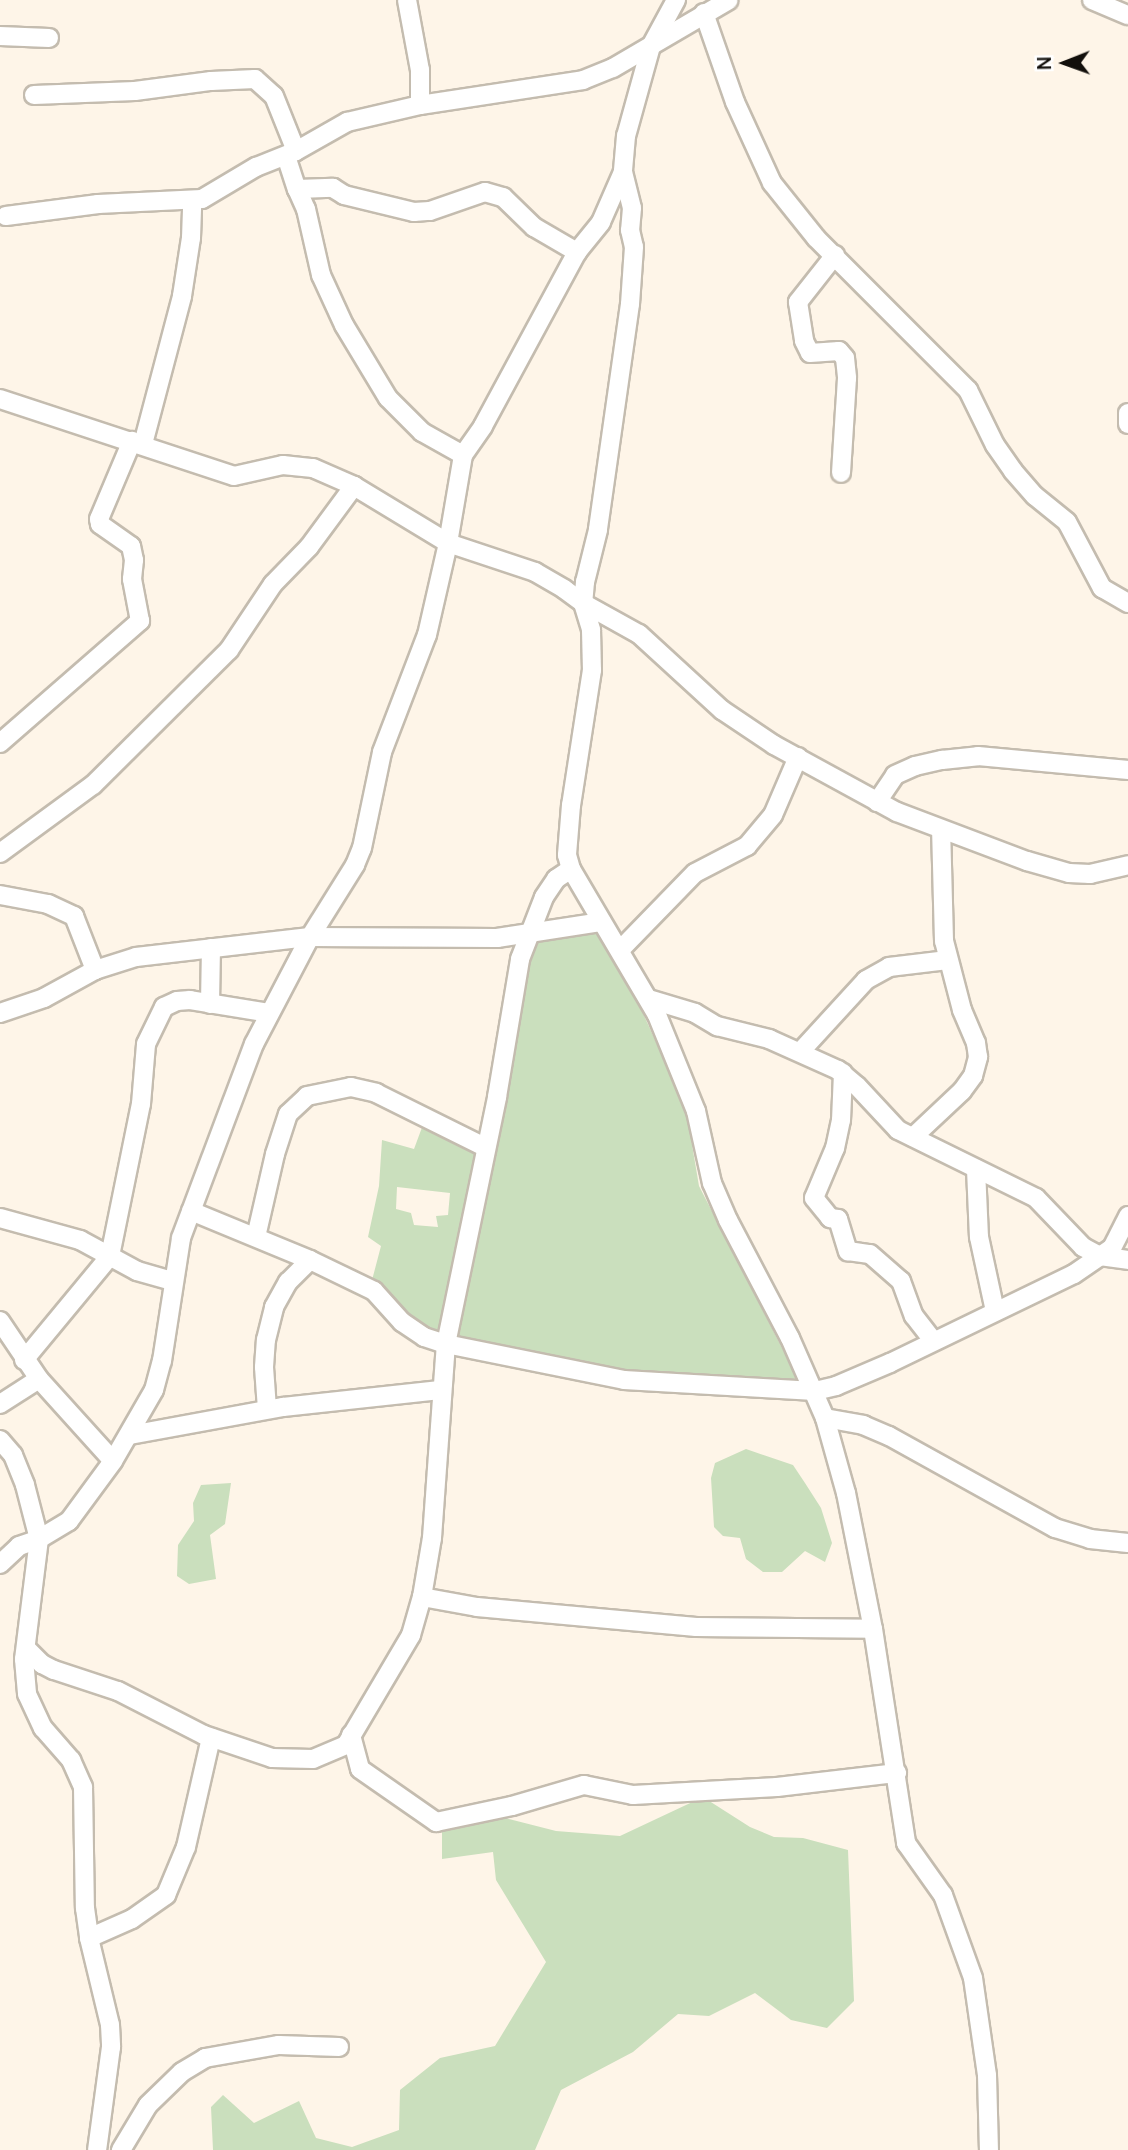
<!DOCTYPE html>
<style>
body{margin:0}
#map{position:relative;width:1128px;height:2150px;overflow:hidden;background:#fef5e8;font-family:Manrope,sans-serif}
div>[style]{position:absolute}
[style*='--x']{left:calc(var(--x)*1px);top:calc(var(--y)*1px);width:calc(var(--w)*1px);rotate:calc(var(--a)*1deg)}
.green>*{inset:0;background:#cadfbd}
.roads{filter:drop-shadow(2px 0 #c4bcaf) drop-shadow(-2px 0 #c4bcaf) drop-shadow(0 2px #c4bcaf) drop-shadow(0 -2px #c4bcaf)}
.minor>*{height:18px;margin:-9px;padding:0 9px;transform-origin:9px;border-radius:9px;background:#fff}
span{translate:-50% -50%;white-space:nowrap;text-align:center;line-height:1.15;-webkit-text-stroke:7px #fff;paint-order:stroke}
.north{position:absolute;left:1030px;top:28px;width:70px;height:70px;-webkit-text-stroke:5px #fff;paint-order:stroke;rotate:269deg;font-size:19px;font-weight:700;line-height:28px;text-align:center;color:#120f0b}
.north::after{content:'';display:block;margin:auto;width:24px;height:32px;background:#120f0b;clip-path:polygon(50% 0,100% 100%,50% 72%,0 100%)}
</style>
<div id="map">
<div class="green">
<div style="clip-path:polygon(598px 928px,638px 1002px,686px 1109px,699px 1186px,799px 1381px,628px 1373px,454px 1341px,495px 1152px,528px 963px,534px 944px)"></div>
<div style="clip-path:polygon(evenodd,424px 1122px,482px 1148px,444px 1336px,406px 1320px,371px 1284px,381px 1246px,368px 1237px,379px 1186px,382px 1140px,414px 1149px,424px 1122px,397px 1187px,450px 1193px,448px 1215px,436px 1216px,438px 1227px,414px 1225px,411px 1213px,396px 1209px,397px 1187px)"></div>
<div style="clip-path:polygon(746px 1449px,793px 1465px,805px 1483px,821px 1508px,832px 1543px,825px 1562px,805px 1551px,782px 1572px,763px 1572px,746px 1559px,740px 1538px,723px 1536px,714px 1527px,711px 1478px,715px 1463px)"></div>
<div style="clip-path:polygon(231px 1483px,225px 1524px,210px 1535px,216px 1579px,189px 1584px,177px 1576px,178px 1545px,194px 1521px,193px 1503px,201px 1485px)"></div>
<div style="clip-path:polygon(703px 1797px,750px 1827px,774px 1837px,803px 1838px,848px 1850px,854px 2001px,827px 2028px,791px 2020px,755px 1993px,709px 2016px,678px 2014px,633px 2052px,561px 2090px,535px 2150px,213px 2150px,211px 2107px,223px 2095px,254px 2123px,299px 2101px,316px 2138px,352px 2147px,399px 2130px,400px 2090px,440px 2058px,495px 2046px,546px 1962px,496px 1880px,493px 1852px,442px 1859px,442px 1818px,486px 1813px,556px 1831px,620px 1836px)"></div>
</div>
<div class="roads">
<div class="minor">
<div style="--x:407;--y:0;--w:71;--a:79.5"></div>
<div style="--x:420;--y:70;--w:35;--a:90"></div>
<div style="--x:676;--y:0;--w:52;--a:118.5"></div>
<div style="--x:651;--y:46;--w:93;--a:105.5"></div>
<div style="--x:626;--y:136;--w:36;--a:95"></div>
<div style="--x:623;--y:172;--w:37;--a:76"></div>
<div style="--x:632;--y:208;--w:22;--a:95"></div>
<div style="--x:630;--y:230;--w:17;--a:77"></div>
<div style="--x:634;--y:247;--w:57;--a:94"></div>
<div style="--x:630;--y:304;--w:228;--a:98.1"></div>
<div style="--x:598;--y:530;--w:54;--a:104"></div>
<div style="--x:585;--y:582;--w:21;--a:95"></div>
<div style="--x:583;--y:603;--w:28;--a:73"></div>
<div style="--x:591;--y:630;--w:40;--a:88.6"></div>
<div style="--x:592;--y:670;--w:137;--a:98.8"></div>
<div style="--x:571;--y:805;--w:50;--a:94.6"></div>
<div style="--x:567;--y:855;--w:15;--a:74"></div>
<div style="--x:571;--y:869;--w:169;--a:59.5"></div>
<div style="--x:657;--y:1015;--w:104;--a:67.9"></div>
<div style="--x:696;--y:1111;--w:74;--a:77.5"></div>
<div style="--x:712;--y:1183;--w:40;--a:66.6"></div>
<div style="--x:728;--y:1220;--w:133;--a:62.3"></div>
<div style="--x:790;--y:1338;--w:87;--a:66.4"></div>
<div style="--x:825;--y:1418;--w:78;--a:74.4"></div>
<div style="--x:846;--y:1493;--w:139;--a:78.8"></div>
<div style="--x:873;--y:1629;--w:217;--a:81.2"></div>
<div style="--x:906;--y:1843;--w:64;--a:54.6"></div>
<div style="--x:943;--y:1895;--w:88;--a:70.1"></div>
<div style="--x:973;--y:1978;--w:98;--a:81.8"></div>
<div style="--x:987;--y:2075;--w:75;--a:88.5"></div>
<div style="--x:1092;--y:0;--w:39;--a:23"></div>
<div style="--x:704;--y:13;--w:94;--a:70.8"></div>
<div style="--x:735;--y:102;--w:89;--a:65.4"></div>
<div style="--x:772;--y:183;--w:70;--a:51.3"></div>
<div style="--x:816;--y:238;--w:215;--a:45"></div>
<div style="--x:968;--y:390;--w:61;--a:63.9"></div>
<div style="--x:995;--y:445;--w:32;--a:55"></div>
<div style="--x:1013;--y:471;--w:33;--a:49"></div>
<div style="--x:1035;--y:496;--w:41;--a:39.1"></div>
<div style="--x:1067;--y:522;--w:75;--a:62.1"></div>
<div style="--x:1102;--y:588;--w:30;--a:30"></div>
<div style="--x:0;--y:36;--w:49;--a:2.3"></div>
<div style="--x:34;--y:95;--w:101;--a:-2.3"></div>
<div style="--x:135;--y:91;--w:77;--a:-7.5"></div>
<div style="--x:211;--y:81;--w:44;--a:-2.6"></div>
<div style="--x:255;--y:79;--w:25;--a:42"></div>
<div style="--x:274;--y:96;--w:59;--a:68.2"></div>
<div style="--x:286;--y:156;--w:35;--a:72"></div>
<div style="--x:297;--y:189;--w:36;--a:-2"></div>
<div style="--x:333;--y:188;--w:13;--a:32"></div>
<div style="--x:344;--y:195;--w:72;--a:13.7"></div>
<div style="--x:414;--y:212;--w:16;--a:-4"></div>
<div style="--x:430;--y:211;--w:58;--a:-19.1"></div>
<div style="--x:485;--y:192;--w:19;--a:16"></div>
<div style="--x:503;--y:197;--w:43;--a:44.1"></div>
<div style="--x:534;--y:227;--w:50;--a:30.2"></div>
<div style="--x:297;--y:189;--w:22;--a:66"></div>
<div style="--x:306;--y:209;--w:68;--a:77.2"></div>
<div style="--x:321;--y:275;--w:55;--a:65.3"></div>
<div style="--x:344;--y:325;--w:85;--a:58.9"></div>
<div style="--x:388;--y:398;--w:48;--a:45"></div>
<div style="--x:422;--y:432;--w:47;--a:29.3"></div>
<div style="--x:6;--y:216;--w:93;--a:-7.4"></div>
<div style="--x:98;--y:204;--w:104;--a:-2.8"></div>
<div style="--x:202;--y:199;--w:63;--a:-30.7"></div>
<div style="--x:256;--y:167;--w:43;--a:-21.8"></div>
<div style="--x:296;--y:151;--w:59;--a:-29.6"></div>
<div style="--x:347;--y:122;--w:75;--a:-13.1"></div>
<div style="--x:420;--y:105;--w:165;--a:-8.7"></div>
<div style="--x:583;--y:80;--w:32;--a:-22"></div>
<div style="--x:613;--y:68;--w:134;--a:-30.4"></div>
<div style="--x:835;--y:255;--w:60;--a:128.2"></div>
<div style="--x:798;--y:302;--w:39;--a:81"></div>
<div style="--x:804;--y:341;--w:13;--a:63"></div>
<div style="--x:810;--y:353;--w:29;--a:-4"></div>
<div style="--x:839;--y:351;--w:9;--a:49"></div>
<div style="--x:845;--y:358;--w:20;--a:84"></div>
<div style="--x:847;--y:378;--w:95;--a:93.6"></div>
<div style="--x:0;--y:399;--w:246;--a:18.2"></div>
<div style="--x:234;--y:476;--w:50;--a:-12.7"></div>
<div style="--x:283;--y:465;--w:30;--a:6"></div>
<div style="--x:313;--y:468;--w:45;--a:23.7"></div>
<div style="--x:354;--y:486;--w:110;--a:31.2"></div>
<div style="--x:448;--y:543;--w:89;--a:-80.3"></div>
<div style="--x:463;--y:455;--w:35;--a:-55"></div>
<div style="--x:483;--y:426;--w:198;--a:-61.6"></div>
<div style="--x:577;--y:252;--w:38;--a:-51"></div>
<div style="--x:601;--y:222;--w:55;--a:-66.3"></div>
<div style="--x:1128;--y:413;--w:11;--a:90"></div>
<div style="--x:143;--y:444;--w:153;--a:-75.2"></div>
<div style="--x:182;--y:296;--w:59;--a:-81.2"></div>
<div style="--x:191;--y:238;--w:38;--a:-88"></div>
<div style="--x:0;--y:743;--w:186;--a:-41.1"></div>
<div style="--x:140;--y:621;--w:43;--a:-100.8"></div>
<div style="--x:132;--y:579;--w:19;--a:-84"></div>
<div style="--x:134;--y:560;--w:14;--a:-102"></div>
<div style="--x:131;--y:546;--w:38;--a:-145"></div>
<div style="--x:100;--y:524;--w:5;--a:-101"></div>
<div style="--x:99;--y:519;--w:85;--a:-67.1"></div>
<div style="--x:877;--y:802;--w:32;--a:-56"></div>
<div style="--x:895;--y:775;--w:22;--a:-24"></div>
<div style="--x:915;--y:766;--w:28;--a:-13"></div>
<div style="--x:942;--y:760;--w:36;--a:-6"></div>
<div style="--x:978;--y:756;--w:151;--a:5.3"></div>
<div style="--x:0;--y:853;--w:115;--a:-36.2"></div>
<div style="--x:93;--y:785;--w:192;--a:-44.8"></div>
<div style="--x:229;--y:650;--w:79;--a:-56.3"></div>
<div style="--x:273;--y:584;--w:52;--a:-45.8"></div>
<div style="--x:309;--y:547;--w:76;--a:-53.6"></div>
<div style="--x:0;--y:895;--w:49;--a:10.6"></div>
<div style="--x:48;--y:904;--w:29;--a:25"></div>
<div style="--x:74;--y:916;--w:58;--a:68.7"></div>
<div style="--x:620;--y:950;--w:107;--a:-45.8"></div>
<div style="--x:695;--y:873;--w:59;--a:-27.4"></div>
<div style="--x:747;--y:846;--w:40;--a:-50"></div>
<div style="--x:773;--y:815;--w:63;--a:-66.7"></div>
<div style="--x:649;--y:999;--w:48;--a:16.9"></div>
<div style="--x:695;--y:1013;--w:26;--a:31"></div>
<div style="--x:717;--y:1026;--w:54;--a:14"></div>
<div style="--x:769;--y:1039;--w:76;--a:24.2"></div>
<div style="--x:838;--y:1070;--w:25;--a:40"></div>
<div style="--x:857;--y:1086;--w:60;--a:47"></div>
<div style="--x:898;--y:1130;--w:154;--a:26.2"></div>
<div style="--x:1036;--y:1198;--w:68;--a:46.2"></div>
<div style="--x:1083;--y:1247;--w:19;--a:28"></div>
<div style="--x:1100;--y:1256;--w:28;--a:8"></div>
<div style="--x:210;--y:1004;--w:56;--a:-89"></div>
<div style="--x:0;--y:1013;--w:46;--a:-18.8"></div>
<div style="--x:44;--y:998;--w:58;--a:-28.8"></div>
<div style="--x:95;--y:970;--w:43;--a:-17.6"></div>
<div style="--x:136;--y:957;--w:175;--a:-6.6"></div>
<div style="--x:310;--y:937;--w:187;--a:0.3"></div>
<div style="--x:497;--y:938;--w:106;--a:-8.7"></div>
<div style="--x:801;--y:1051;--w:96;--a:-47.5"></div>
<div style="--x:866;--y:980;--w:26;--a:-29"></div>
<div style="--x:889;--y:967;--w:59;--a:-6.8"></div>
<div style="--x:843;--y:1073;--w:47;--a:92.4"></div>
<div style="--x:841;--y:1120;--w:29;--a:102"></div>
<div style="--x:835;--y:1148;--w:54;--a:112.8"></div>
<div style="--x:814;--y:1198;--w:26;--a:51"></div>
<div style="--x:830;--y:1218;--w:8;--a:7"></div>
<div style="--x:838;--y:1219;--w:34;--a:73"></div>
<div style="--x:848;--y:1251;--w:22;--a:8"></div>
<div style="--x:870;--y:1254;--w:41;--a:41.1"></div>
<div style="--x:901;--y:1281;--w:37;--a:70"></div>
<div style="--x:914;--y:1316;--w:31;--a:52"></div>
<div style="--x:913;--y:1137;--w:67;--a:-43.2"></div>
<div style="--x:962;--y:1091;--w:19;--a:-54"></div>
<div style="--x:973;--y:1076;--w:20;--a:-75"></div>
<div style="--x:978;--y:1057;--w:14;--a:-98"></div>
<div style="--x:976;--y:1043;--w:36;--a:-113"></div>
<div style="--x:962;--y:1010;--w:71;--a:-104.6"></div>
<div style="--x:944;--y:941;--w:111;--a:-91.5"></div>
<div style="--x:976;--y:1169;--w:68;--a:87.5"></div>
<div style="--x:979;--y:1237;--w:76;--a:77.8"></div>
<div style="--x:191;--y:1211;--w:129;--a:22.4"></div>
<div style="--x:310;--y:1260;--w:71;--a:25.8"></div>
<div style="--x:374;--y:1291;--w:42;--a:47.9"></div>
<div style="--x:402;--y:1322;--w:27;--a:34"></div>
<div style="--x:424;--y:1337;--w:23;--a:18"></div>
<div style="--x:446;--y:1344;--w:182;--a:11.4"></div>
<div style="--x:624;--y:1380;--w:191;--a:3.3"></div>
<div style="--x:815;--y:1391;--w:22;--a:-13"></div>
<div style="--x:836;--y:1386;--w:59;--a:-23.1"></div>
<div style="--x:890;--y:1363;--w:204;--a:-25.8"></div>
<div style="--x:1074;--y:1274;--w:46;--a:-34.4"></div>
<div style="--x:1112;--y:1248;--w:36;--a:-63"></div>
<div style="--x:0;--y:1218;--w:83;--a:15.4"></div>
<div style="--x:80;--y:1240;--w:65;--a:28.5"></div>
<div style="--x:137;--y:1271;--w:37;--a:16"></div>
<div style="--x:256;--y:1237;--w:85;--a:-77.1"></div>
<div style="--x:275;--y:1154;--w:42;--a:-72"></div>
<div style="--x:288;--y:1114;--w:26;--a:-43"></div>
<div style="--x:307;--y:1096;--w:45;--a:-11.6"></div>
<div style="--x:351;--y:1087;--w:26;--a:13"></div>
<div style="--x:376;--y:1093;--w:122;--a:26.4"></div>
<div style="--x:0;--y:1321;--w:70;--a:56.1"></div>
<div style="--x:39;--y:1379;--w:110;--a:47.9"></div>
<div style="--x:24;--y:1360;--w:135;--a:-50.4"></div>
<div style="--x:110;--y:1256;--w:155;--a:-78.5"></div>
<div style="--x:141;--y:1104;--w:60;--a:-85.2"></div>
<div style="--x:146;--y:1044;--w:41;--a:-64.1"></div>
<div style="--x:164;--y:1007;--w:14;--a:-25"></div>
<div style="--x:177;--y:1001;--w:13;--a:-4"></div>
<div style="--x:190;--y:1000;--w:80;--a:9.3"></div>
<div style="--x:0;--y:1404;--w:46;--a:-32.7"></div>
<div style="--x:267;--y:1409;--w:42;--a:-94.1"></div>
<div style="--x:264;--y:1367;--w:27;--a:-86"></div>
<div style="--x:266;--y:1340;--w:34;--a:-76"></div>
<div style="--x:274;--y:1307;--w:29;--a:-61"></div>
<div style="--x:288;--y:1282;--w:31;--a:-45"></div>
<div style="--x:825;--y:1418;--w:39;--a:10"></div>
<div style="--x:863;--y:1425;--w:28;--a:23"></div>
<div style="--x:889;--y:1436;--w:190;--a:29"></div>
<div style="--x:1055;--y:1528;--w:37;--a:17"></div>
<div style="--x:1090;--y:1539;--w:38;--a:6"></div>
<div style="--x:130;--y:1435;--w:156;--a:-10.4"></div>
<div style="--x:283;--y:1407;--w:158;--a:-6.2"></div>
<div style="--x:0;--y:1440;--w:20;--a:49"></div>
<div style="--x:13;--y:1455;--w:32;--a:68"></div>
<div style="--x:25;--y:1485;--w:56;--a:75.5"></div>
<div style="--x:39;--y:1539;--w:121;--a:97.1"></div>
<div style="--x:24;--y:1659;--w:35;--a:85"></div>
<div style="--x:27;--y:1694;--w:38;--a:65"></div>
<div style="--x:43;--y:1728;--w:43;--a:48.8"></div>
<div style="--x:71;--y:1760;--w:30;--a:66"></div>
<div style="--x:83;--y:1787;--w:121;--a:89.1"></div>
<div style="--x:85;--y:1908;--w:30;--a:82"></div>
<div style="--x:89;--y:1938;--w:89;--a:76.4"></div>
<div style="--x:110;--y:2025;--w:22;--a:87"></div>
<div style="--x:111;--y:2047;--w:104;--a:97.7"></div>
<div style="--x:0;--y:1564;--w:26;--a:-43"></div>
<div style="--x:19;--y:1546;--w:21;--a:-19"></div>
<div style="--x:39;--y:1539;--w:35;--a:-31"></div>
<div style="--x:69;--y:1521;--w:74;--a:-53.7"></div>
<div style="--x:113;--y:1461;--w:82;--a:-60"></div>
<div style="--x:154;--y:1390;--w:30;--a:-75"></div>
<div style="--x:162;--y:1361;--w:124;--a:-81.2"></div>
<div style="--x:181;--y:1238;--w:207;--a:-69.4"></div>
<div style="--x:254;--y:1044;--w:121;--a:-62.4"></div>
<div style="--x:310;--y:937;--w:85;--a:-58"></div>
<div style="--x:355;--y:865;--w:18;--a:-68"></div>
<div style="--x:362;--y:848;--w:98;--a:-78.2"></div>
<div style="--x:382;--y:752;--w:125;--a:-69"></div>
<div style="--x:427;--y:635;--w:94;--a:-77.1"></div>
<div style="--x:448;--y:543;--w:92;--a:18.4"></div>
<div style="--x:535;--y:572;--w:34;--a:30"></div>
<div style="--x:564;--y:589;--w:24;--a:36"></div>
<div style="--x:583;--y:603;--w:64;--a:29"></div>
<div style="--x:639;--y:634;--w:113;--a:42.5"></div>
<div style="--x:722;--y:710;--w:63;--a:33.9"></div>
<div style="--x:774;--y:745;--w:140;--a:28.6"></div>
<div style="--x:897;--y:812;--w:139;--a:20.7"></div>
<div style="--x:1027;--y:861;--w:44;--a:15.9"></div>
<div style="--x:1069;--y:873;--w:21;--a:3"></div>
<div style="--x:1090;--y:874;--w:39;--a:-13"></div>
<div style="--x:422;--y:1597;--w:56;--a:10.3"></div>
<div style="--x:477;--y:1607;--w:220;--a:5.2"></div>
<div style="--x:696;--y:1627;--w:177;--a:0.6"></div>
<div style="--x:26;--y:1648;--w:23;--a:45"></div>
<div style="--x:42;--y:1664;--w:13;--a:27"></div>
<div style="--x:54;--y:1670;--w:67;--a:18.2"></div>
<div style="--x:118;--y:1691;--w:97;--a:27.1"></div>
<div style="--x:204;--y:1735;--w:72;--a:18.7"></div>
<div style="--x:272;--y:1758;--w:41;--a:1.4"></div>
<div style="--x:313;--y:1759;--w:36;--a:-23"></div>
<div style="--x:346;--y:1745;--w:128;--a:-59.4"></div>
<div style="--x:411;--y:1635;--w:40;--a:-74"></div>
<div style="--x:422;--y:1597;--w:60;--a:-80.4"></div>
<div style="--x:432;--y:1538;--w:195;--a:-85.9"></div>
<div style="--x:446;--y:1344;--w:252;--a:-78.3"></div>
<div style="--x:497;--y:1097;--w:140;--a:-80.5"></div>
<div style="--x:520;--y:959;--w:66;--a:-68.8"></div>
<div style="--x:544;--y:897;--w:22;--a:-56"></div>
<div style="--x:556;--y:879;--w:18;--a:-34"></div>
<div style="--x:351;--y:1735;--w:35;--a:75"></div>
<div style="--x:360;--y:1769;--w:93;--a:34.9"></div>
<div style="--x:436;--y:1822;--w:78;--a:-11.9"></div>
<div style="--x:512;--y:1806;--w:75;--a:-16.3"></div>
<div style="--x:584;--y:1785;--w:50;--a:11.5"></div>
<div style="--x:633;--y:1795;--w:144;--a:-3.2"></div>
<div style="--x:777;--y:1787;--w:121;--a:-6.7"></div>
<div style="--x:89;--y:1938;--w:47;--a:-23.8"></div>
<div style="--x:132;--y:1919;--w:42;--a:-35.2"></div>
<div style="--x:166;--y:1895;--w:52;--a:-67.4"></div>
<div style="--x:186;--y:1847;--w:112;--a:-77.1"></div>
<div style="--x:121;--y:2150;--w:52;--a:-59"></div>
<div style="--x:148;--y:2105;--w:47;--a:-44.1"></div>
<div style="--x:182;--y:2072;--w:27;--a:-31"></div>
<div style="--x:205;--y:2058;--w:75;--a:-10"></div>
<div style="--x:279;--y:2045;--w:60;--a:1.9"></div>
</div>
</div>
<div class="north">N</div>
</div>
